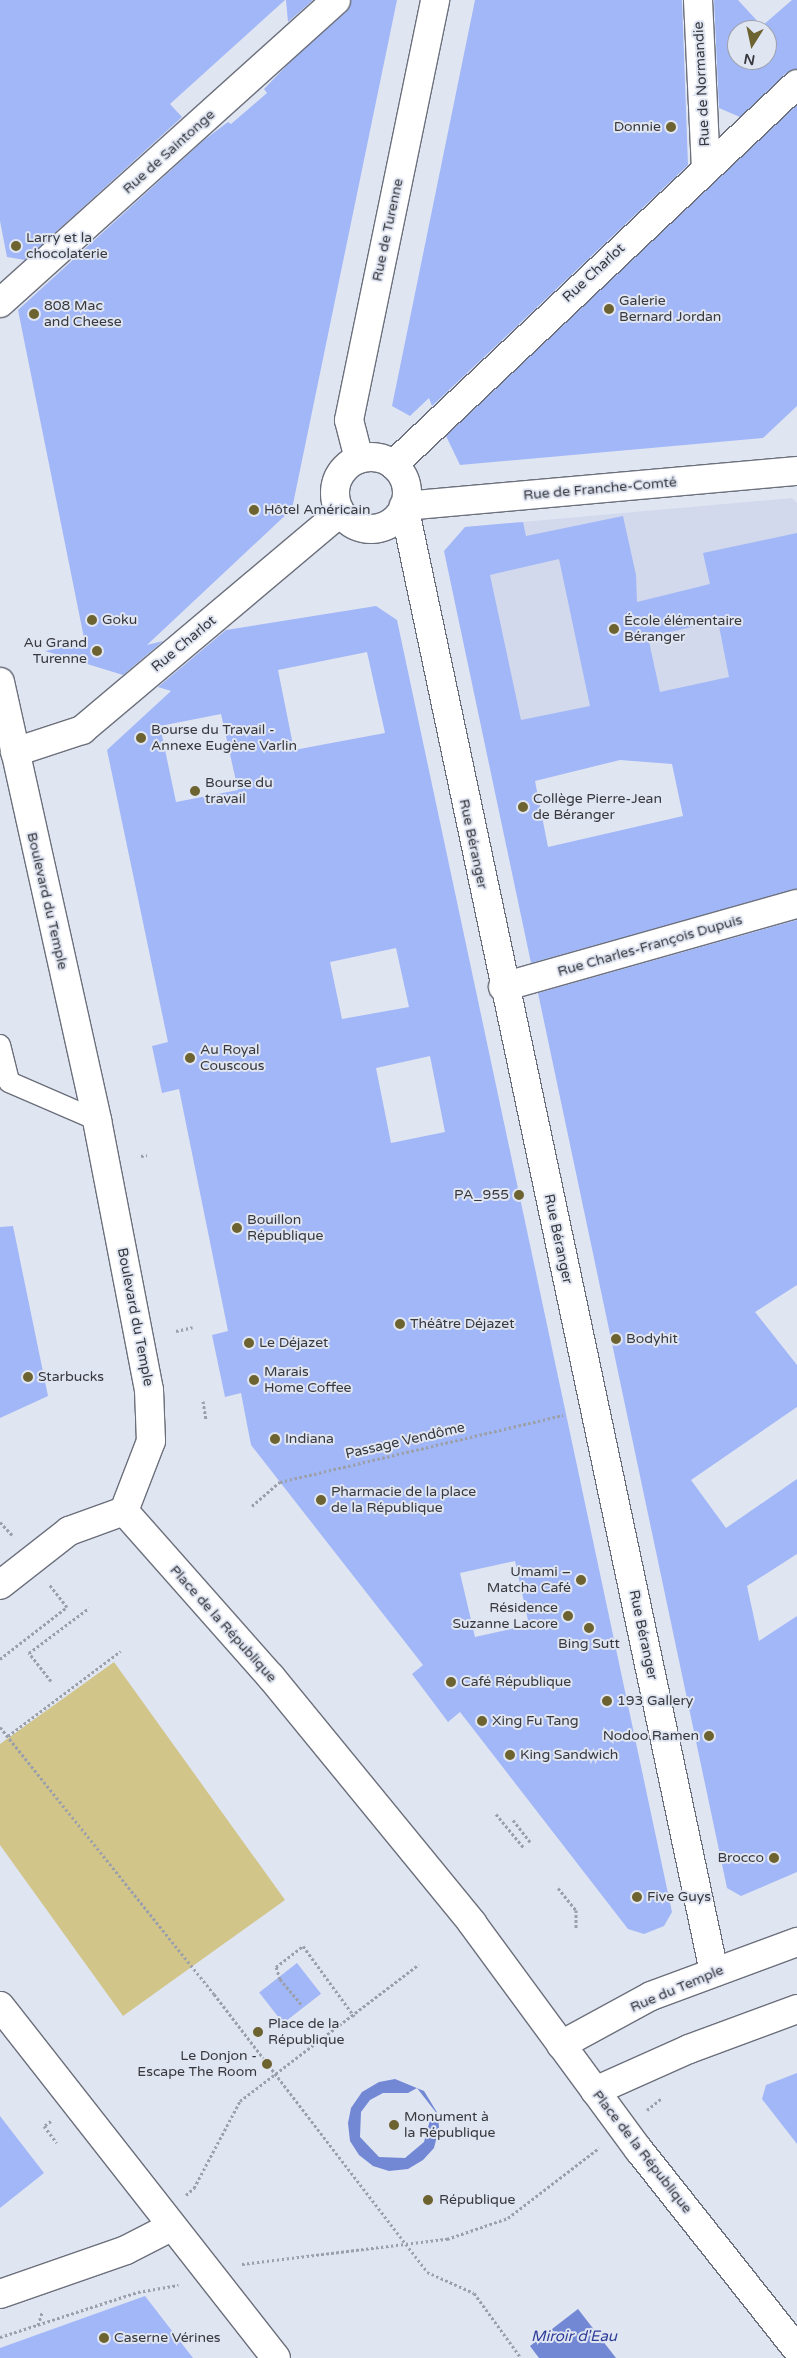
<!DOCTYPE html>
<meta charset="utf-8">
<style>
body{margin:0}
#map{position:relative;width:797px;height:2358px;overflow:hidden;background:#e0e5f2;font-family:"Varela Round",sans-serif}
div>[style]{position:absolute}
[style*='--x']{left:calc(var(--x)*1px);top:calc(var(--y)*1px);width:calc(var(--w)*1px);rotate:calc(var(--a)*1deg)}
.built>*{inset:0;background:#d2d9ed}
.green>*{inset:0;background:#d1c58a}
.water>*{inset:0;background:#7288d5}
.building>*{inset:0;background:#a2b7f7;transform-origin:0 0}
.path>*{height:3px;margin-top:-1.5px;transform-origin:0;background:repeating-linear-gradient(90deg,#9ca0aa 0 2.5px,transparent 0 5px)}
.roads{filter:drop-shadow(1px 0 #6c707c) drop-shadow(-1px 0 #6c707c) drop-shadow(0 1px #6c707c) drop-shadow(0 -1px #6c707c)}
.lane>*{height:20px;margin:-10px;padding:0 10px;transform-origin:10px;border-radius:10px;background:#fff}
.street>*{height:28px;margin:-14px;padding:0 14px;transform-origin:14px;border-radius:14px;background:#fff}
.street>.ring{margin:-14px;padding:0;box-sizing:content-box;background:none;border:28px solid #fff;border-radius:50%}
.secondary>*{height:28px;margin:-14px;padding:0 14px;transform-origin:14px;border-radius:14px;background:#fff}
.primary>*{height:28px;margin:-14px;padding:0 14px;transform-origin:14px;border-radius:14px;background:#fff}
.dots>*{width:14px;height:14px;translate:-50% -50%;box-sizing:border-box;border:2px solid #e0e5f2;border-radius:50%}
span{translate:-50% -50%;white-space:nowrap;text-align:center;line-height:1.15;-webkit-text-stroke:4px #e0e5f2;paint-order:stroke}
.street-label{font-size:14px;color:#37393e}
.poi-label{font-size:14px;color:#37393e}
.right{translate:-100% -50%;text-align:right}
.left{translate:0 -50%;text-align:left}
.water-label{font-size:15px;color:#2e3e98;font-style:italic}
.north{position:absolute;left:727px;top:20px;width:50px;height:50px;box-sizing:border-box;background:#e0e5f2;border:1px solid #9ca0aa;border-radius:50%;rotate:190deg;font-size:14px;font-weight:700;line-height:20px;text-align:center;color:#37393e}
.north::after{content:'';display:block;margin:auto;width:18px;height:22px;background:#6d6330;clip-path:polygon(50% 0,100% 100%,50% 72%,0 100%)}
</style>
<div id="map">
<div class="built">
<div style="clip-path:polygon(792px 498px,797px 503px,797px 583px,773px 664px,487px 756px,465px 527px)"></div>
</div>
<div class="green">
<div style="clip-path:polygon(114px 1662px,285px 1900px,123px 2016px,0 1845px,0 1744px)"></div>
</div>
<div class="water">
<div style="clip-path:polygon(evenodd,395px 2079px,424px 2091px,438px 2114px,439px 2128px,434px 2148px,423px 2160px,408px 2169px,389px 2171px,373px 2166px,359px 2155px,350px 2141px,348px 2123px,351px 2108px,362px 2092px,379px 2082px,395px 2079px,417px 2088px,438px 2115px,430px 2120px,424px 2142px,405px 2158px,379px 2157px,360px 2137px,361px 2112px,370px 2100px,383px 2093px,408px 2093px,417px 2088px)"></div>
<div style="clip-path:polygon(578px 2309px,616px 2358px,539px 2358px,530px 2346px)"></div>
</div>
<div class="building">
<div style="clip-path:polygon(0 0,285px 0,170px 104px,182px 117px,25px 260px,7px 257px,0 221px)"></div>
<div style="clip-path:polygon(286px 0,313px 0,288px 22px)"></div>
<div style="clip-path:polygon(351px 0,397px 0,292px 509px,147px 645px,163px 641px,123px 675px,45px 651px,85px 643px,18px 310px,204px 140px,228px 122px,231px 124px,267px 93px,264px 89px,293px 59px,346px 12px)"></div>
<div style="clip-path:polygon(475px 0,682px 0,688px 165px,432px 406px,429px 398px,410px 416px,392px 406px)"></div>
<div style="clip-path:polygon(evenodd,714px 0,738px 0,762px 26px,792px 0,797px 0,797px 69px,786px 73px,740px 117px,719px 108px,714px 0,737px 30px,767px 30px,767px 60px,737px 60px,737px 30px)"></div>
<div style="clip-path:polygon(797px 105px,797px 406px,763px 438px,460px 465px,446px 436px)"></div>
<div style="clip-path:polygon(evenodd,623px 516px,636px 575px,637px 602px,710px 584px,703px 553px,797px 533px,797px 889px,531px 963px,444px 551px,465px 527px,523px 522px,526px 536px,623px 516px,559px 559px,590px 706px,521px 720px,490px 575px,559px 559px,623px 516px,718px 621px,729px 677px,660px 692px,648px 637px,718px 621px,623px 516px,620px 760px,672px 764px,683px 816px,548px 847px,535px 781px,620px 760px)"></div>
<div style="clip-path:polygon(evenodd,376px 606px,397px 620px,672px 1912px,664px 1926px,644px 1934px,628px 1929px,460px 1712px,448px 1722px,412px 1674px,423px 1665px,251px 1445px,241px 1393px,225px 1397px,212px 1335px,228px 1331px,179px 1089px,162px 1093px,152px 1046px,168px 1042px,107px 750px,171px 691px,158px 687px,226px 630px,376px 606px,367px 652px,385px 733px,294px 750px,278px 670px,367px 652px,376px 606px,221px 714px,238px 790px,176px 802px,160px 726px,221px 714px,376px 606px,396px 948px,409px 1007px,342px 1019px,330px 962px,396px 948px,376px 606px,430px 1056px,445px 1132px,391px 1143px,376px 1068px,430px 1056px,376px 606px,515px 1561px,529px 1625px,475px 1637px,460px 1573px,515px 1561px)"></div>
<div style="clip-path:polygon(797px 920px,797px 1285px,755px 1312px,797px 1365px,797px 1407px,691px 1480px,726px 1528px,797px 1479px,797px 1554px,747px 1586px,759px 1641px,797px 1616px,797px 1872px,741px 1896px,727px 1888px,538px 993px)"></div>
<div style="clip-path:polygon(13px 1226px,48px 1396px,0 1418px,0 1227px)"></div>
<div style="left:297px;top:1963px;width:39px;height:48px;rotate:52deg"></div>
<div style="clip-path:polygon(797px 2073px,797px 2144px,762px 2099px,766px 2085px)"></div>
<div style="clip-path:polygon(0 2116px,44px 2173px,0 2208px)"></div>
<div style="clip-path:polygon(145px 2296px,193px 2358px,0 2358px,0 2348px)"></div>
</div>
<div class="path">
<div style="--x:141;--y:1156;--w:6;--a:-9"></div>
<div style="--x:176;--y:1331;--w:17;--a:-13"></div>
<div style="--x:203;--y:1401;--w:18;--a:81"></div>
<div style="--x:252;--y:1506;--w:37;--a:-41"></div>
<div style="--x:280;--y:1482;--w:291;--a:-13.3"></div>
<div style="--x:0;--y:1522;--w:19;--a:47"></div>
<div style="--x:0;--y:1659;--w:85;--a:-37.8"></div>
<div style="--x:67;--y:1607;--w:28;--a:-128"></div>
<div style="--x:51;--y:1681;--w:36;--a:-128"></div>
<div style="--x:29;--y:1653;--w:75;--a:-36.9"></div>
<div style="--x:0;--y:1727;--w:342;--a:51.3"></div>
<div style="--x:214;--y:1994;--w:350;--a:52.5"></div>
<div style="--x:427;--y:2272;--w:51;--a:24.1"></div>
<div style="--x:474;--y:2293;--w:80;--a:54.1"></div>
<div style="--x:8;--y:1736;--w:141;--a:-37"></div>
<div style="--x:496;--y:1814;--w:44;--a:50.5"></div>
<div style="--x:513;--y:1820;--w:29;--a:52"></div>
<div style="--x:558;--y:1888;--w:28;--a:51"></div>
<div style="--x:576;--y:1910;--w:19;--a:90"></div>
<div style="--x:301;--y:2004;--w:33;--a:-130"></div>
<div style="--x:280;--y:1979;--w:13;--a:-108"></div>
<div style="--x:276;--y:1967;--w:34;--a:-38"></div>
<div style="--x:303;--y:1946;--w:87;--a:53.9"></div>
<div style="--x:647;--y:2110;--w:19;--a:-39"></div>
<div style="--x:51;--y:2121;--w:9;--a:144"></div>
<div style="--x:44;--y:2126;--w:21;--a:53"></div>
<div style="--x:186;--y:2195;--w:11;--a:-41"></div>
<div style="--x:194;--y:2188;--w:98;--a:-62.1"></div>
<div style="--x:240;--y:2101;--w:225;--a:-37.4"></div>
<div style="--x:242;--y:2264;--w:207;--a:-7"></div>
<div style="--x:447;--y:2239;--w:65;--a:-19"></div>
<div style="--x:508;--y:2218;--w:115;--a:-37.6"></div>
<div style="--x:38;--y:2325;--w:13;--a:-72"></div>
<div style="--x:0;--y:2337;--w:145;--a:-18.1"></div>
<div style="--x:138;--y:2292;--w:41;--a:-9.9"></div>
</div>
<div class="roads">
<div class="lane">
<div style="--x:0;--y:1045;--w:38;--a:76"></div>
<div style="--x:9;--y:1082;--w:96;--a:23.4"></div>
</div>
<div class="street">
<div style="--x:698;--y:0;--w:168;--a:87.3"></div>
<div style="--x:0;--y:303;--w:452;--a:-42"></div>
<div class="ring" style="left:335px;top:457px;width:44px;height:44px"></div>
<div style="--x:359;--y:459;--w:40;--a:-104.4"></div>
<div style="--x:349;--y:420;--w:429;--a:-78.4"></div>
<div style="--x:393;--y:465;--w:555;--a:-43.32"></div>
<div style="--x:15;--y:752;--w:71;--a:-18.2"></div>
<div style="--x:82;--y:730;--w:337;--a:-40.1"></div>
<div style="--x:503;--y:987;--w:305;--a:-15.8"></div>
<div style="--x:714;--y:1972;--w:1498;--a:-101.94"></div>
<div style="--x:404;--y:506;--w:395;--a:-5.1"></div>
<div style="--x:0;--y:2006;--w:447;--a:51.9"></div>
<div style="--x:0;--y:2294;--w:133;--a:-19.2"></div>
<div style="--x:126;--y:2250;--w:51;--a:-27.1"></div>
</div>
<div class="secondary">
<div style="--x:561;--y:2045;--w:102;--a:-28.6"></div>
<div style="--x:651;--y:1996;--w:156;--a:-20.3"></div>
<div style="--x:595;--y:2091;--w:103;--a:-24.1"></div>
<div style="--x:689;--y:2049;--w:115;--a:-20.3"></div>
</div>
<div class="primary">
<div style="--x:0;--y:682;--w:449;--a:77.5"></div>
<div style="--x:97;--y:1120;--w:275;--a:79.1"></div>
<div style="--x:149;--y:1390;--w:51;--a:87.8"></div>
<div style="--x:151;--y:1441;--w:75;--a:111.1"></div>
<div style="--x:124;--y:1511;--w:222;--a:48.5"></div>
<div style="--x:271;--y:1677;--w:318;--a:50.7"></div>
<div style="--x:472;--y:1923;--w:282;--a:53.7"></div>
<div style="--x:639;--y:2150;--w:254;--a:51.6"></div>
<div style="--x:0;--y:1585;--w:88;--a:-38"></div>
<div style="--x:69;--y:1531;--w:59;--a:-20"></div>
</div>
</div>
<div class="dots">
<div style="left:671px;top:127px;background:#6d6330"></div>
<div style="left:16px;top:246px;background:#6d6330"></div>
<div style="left:609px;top:309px;background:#6d6330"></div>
<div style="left:34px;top:314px;background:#6d6330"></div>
<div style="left:254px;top:510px;background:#6d6330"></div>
<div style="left:92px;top:620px;background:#6d6330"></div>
<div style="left:614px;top:629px;background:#6d6330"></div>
<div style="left:97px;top:651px;background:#6d6330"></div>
<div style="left:141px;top:738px;background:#6d6330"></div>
<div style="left:195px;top:791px;background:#6d6330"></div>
<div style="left:523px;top:807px;background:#6d6330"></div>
<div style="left:190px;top:1058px;background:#6d6330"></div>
<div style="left:519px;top:1195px;background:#6d6330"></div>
<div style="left:237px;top:1228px;background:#6d6330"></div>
<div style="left:400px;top:1324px;background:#6d6330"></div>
<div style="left:616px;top:1339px;background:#6d6330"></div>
<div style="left:249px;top:1343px;background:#6d6330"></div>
<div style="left:28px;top:1377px;background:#6d6330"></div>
<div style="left:254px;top:1380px;background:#6d6330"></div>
<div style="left:275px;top:1439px;background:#6d6330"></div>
<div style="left:321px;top:1500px;background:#6d6330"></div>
<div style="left:581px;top:1580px;background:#6d6330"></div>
<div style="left:568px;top:1616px;background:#6d6330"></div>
<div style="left:589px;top:1628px;background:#6d6330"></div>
<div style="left:451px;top:1682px;background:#6d6330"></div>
<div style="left:607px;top:1701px;background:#6d6330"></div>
<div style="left:482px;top:1721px;background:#6d6330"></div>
<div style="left:709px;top:1736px;background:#6d6330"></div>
<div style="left:510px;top:1755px;background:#6d6330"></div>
<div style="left:774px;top:1858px;background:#6d6330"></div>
<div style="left:637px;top:1897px;background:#6d6330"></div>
<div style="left:258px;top:2032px;background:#6d6330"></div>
<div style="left:267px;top:2064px;background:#6d6330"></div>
<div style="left:394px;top:2125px;background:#6d6330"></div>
<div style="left:428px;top:2200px;background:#6d6330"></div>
<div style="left:104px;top:2338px;background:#6d6330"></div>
</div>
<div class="street-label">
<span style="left:702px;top:84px;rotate:-93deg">Rue de Normandie</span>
<span style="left:169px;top:152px;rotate:-42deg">Rue de Saintonge</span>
<span style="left:388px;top:230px;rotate:-78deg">Rue de Turenne</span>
<span style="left:594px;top:273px;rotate:-43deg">Rue Charlot</span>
<span style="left:600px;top:489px;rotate:-5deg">Rue de Franche-Comté</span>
<span style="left:184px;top:644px;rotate:-40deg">Rue Charlot</span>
<span style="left:473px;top:844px;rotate:78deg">Rue Béranger</span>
<span style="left:47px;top:901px;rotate:77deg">Boulevard du Temple</span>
<span style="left:650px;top:946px;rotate:-16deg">Rue Charles-François Dupuis</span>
<span style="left:558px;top:1239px;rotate:78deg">Rue Béranger</span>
<span style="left:135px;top:1317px;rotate:79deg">Boulevard du Temple</span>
<span style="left:405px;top:1441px;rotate:-13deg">Passage Vendôme</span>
<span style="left:223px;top:1624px;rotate:48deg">Place de la République</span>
<span style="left:643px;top:1635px;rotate:78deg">Rue Béranger</span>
<span style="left:677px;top:1989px;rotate:-23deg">Rue du Temple</span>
<span style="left:642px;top:2152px;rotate:52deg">Place de la République</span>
</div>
<div class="poi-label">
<span class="right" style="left:661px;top:127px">Donnie</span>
<span class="left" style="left:26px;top:246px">Larry et la<br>chocolaterie</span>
<span class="left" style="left:619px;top:309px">Galerie<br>Bernard Jordan</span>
<span class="left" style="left:44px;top:314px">808 Mac<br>and Cheese</span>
<span class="left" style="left:264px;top:510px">Hôtel Américain</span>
<span class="left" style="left:102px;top:620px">Goku</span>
<span class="left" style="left:624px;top:629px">École élémentaire<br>Béranger</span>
<span class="right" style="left:87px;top:651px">Au Grand<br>Turenne</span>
<span class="left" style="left:151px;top:738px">Bourse du Travail -<br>Annexe Eugène Varlin</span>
<span class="left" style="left:205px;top:791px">Bourse du<br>travail</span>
<span class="left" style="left:533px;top:807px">Collège Pierre-Jean<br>de Béranger</span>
<span class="left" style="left:200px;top:1058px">Au Royal<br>Couscous</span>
<span class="right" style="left:509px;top:1195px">PA_955</span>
<span class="left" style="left:247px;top:1228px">Bouillon<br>République</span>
<span class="left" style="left:410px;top:1324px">Théâtre Déjazet</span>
<span class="left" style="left:626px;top:1339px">Bodyhit</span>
<span class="left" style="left:259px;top:1343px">Le Déjazet</span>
<span class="left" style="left:264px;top:1380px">Marais<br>Home Coffee</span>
<span class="left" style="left:38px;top:1377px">Starbucks</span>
<span class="left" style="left:285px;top:1439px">Indiana</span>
<span class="left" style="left:331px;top:1500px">Pharmacie de la place<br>de la République</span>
<span class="right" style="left:571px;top:1580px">Umami –<br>Matcha Café</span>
<span class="right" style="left:558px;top:1616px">Résidence<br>Suzanne Lacore</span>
<span style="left:589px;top:1644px">Bing Sutt</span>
<span class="left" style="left:461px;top:1682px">Café République</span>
<span class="left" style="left:617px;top:1701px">193 Gallery</span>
<span class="left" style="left:492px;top:1721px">Xing Fu Tang</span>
<span class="right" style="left:699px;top:1736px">Nodoo Ramen</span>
<span class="left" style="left:520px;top:1755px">King Sandwich</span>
<span class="right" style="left:764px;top:1858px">Brocco</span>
<span class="left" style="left:647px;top:1897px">Five Guys</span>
<span class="left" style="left:268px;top:2032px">Place de la<br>République</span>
<span class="right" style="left:257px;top:2064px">Le Donjon -<br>Escape The Room</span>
<span class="left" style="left:404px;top:2125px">Monument à<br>la République</span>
<span class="left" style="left:439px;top:2200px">République</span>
<span class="left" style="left:114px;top:2338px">Caserne Vérines</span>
</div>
<div class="water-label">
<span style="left:574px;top:2337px">Miroir d'Eau</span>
</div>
<div class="north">N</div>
</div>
